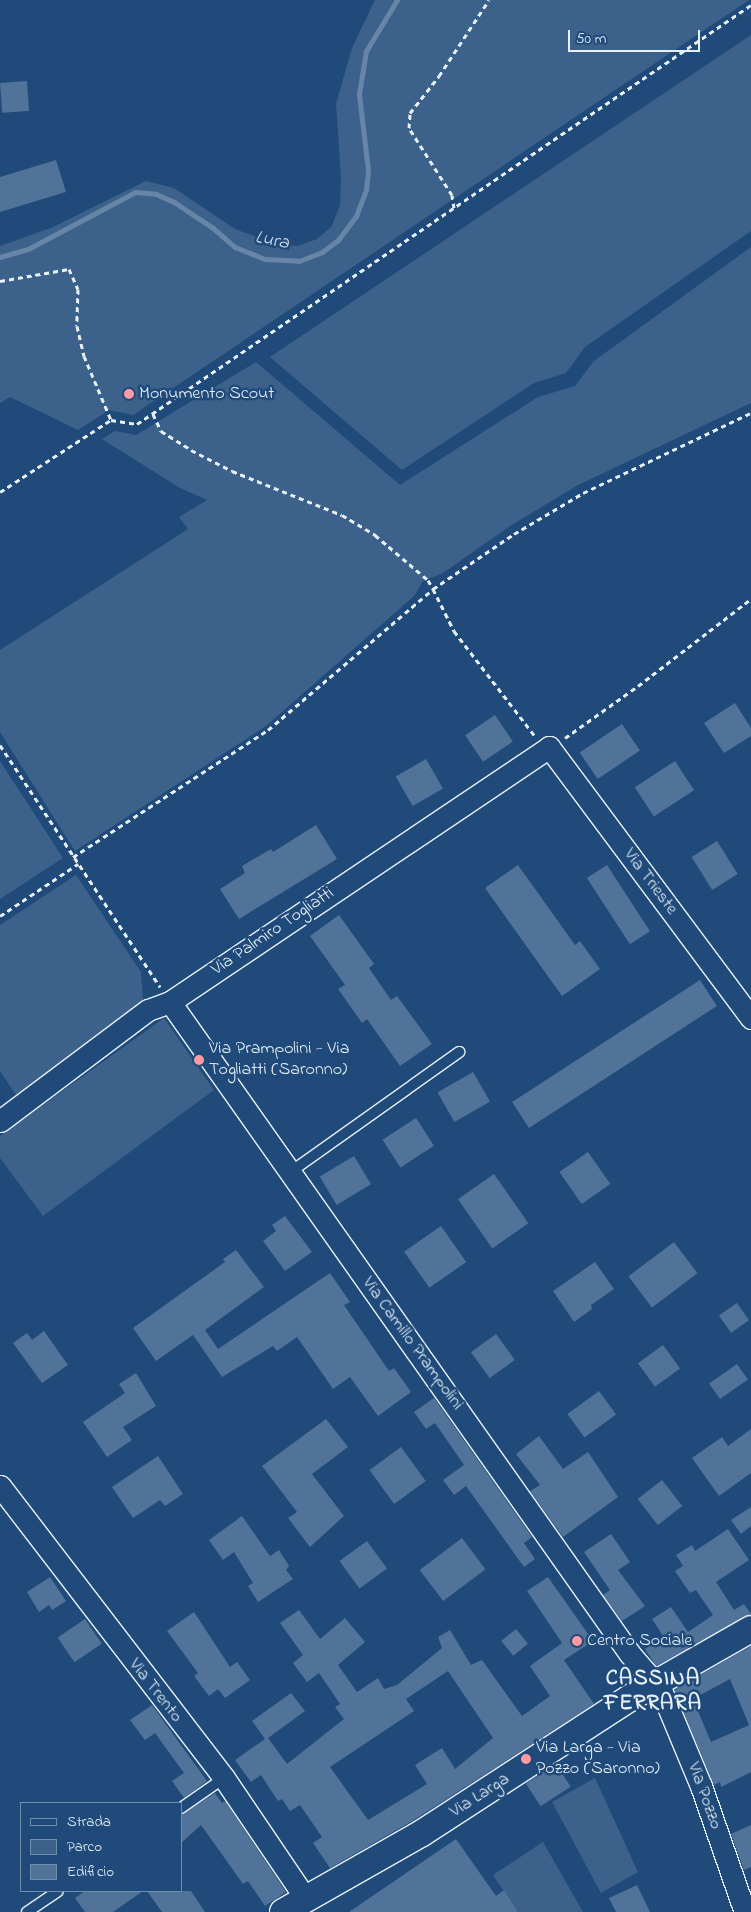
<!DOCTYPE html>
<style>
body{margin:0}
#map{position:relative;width:751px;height:1912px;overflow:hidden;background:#1f4a7a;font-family:"Indie Flower",sans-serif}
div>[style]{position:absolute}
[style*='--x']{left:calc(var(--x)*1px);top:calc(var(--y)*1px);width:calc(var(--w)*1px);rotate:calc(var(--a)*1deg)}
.green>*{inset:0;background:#3c628c}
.stream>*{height:5px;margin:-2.5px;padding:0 2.5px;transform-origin:2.5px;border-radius:2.5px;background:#6685a7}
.building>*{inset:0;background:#517399;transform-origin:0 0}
.path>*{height:3px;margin-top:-1.5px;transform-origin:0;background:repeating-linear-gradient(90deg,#e8f1f8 0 5px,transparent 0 9px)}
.roads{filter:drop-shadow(1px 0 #e8f1f8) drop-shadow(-1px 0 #e8f1f8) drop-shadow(0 1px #e8f1f8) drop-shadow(0 -1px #e8f1f8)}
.service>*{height:10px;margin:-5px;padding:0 5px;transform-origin:5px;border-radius:5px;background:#1f4a7a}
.minor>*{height:21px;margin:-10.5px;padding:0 10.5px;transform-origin:10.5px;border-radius:10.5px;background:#1f4a7a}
.tertiary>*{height:26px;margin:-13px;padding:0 13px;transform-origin:13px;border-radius:13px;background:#1f4a7a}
.dots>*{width:14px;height:14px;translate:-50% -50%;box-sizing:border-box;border:2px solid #1f4a7a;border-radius:50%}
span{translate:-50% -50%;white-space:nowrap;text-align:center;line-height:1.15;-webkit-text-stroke:5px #1f4a7a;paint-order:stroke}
.poi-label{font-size:18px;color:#e8f1f8}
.left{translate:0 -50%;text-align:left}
.street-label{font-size:18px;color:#e8f1f8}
.water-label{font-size:19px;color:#d4e1ec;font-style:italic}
.district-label{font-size:22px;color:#e8f1f8;font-weight:700;letter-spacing:1px}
.legend{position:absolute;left:20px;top:1802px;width:162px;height:90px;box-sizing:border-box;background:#1f4a7a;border:1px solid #6f8dac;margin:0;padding:6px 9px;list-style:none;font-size:15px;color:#e8f1f8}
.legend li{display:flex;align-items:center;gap:10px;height:25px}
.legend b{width:25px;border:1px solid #6f8dac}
.scale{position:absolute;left:568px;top:30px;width:132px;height:22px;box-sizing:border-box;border:2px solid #e8f1f8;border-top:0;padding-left:6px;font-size:15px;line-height:18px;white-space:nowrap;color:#e8f1f8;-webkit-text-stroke:4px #1f4a7a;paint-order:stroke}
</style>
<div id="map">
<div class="green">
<div style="clip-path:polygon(375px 0,749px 0,133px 415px,109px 410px,78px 430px,10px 397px,0 403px,0 246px,51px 228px,146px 181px,174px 188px,235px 229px,276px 244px,298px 246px,317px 239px,332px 226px,340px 205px,341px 177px,336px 104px,352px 48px)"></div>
<div style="clip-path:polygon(751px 35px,751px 231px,585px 347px,566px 373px,534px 383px,402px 470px,270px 357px)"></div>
<div style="clip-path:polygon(751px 247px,751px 403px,578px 485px,510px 526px,443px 573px,423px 581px,414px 596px,266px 726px,75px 851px,0 732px,0 650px,188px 529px,179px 517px,207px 500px,180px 488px,102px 439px,115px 431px,136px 435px,256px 362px,400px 485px,538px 397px,575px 386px,594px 361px)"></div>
<div style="clip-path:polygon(0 761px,63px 858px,0 899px)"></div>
<div style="clip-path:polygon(76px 875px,141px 972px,143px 1000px,16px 1095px,0 1071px,0 925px)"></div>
<div style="clip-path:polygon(164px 1018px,214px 1090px,43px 1216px,0 1158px,0 1136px)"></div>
<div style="clip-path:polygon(595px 1778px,638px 1872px,601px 1893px,552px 1802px)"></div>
<div style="clip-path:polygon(543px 1842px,583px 1912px,518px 1912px,493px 1875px)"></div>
</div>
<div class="stream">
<div style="--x:0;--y:257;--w:29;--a:-16"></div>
<div style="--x:28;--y:249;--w:121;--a:-28"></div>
<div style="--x:135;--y:192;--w:21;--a:5"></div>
<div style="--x:156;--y:194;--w:20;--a:24"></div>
<div style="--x:174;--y:202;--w:47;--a:33.7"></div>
<div style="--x:213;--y:228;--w:29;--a:41"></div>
<div style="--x:235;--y:247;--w:32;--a:22"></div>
<div style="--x:265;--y:259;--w:34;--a:3"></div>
<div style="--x:299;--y:261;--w:25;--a:-21"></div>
<div style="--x:322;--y:252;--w:20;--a:-37"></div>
<div style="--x:338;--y:240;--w:30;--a:-53"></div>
<div style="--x:356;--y:216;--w:28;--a:-69"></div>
<div style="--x:366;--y:190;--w:20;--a:-84"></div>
<div style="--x:368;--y:170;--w:77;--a:-96.8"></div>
<div style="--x:359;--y:94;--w:44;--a:-80.8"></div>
<div style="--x:366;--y:51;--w:60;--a:-58.7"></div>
</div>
<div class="building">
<div style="left:27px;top:81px;width:30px;height:27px;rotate:86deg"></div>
<div style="clip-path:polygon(56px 160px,66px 192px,0 212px,0 177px)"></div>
<div style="clip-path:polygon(735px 703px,751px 728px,751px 736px,724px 753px,704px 723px)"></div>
<div style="left:495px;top:715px;width:32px;height:36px;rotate:56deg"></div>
<div style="left:622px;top:724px;width:32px;height:51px;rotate:56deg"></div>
<div style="left:426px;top:759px;width:34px;height:35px;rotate:60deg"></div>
<div style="left:675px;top:761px;width:35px;height:48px;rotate:57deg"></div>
<div style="clip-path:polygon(316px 825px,337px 859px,239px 919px,220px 889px,245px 873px,242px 866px,271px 849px,273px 852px)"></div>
<div style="left:717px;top:841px;width:39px;height:30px;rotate:58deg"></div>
<div style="clip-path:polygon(518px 865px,575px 945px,580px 941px,600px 969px,562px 996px,485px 888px)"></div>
<div style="left:607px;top:865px;width:79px;height:24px;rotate:57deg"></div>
<div style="clip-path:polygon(339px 915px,374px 964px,369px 968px,391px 1000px,397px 996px,432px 1044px,400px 1066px,367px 1019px,362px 1023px,338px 989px,345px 985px,310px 936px)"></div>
<div style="left:700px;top:980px;width:31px;height:224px;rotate:57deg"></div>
<div style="left:473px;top:1072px;width:34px;height:41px;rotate:60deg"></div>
<div style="left:416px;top:1118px;width:33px;height:40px;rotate:57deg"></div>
<div style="left:588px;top:1152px;width:39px;height:35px;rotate:55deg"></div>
<div style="left:354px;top:1156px;width:33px;height:40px;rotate:59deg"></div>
<div style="left:494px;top:1174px;width:60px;height:44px;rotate:55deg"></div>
<div style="clip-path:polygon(285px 1216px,312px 1252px,285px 1271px,263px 1241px,276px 1231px,272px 1225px)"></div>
<div style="left:441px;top:1226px;width:44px;height:45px;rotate:55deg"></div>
<div style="left:674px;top:1242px;width:39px;height:57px;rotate:53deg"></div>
<div style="clip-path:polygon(236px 1250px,264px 1287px,205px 1330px,218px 1349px,330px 1273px,350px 1302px,344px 1305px,389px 1371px,394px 1368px,411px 1392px,378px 1416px,350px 1377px,333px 1389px,297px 1337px,277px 1351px,273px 1346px,222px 1377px,193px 1335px,156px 1361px,133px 1328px,225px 1262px,223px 1259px)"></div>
<div style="clip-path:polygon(595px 1262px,614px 1289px,591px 1305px,592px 1309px,574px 1322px,553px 1291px)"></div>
<div style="left:737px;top:1303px;width:21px;height:22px;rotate:55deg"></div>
<div style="clip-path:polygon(44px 1331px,68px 1365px,42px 1383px,13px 1343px,27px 1333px,32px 1340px)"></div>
<div style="left:496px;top:1334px;width:32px;height:31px;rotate:54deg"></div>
<div style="left:663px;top:1345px;width:29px;height:31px;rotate:54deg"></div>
<div style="left:737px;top:1364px;width:19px;height:34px;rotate:55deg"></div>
<div style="clip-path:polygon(136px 1373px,156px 1406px,123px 1427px,132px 1440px,107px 1457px,83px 1422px,125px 1393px,119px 1384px)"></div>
<div style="left:599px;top:1391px;width:29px;height:39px;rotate:54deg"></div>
<div style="clip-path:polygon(434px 1398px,532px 1537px,524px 1543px,535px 1559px,524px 1567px,466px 1486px,454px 1495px,443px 1480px,464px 1465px,435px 1423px,426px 1429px,414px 1412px)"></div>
<div style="clip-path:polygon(326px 1419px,348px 1447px,312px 1474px,344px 1516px,310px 1547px,288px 1518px,297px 1512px,262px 1466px)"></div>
<div style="clip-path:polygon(751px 1429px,751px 1473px,719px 1496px,692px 1458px,722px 1437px,728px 1446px)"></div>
<div style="clip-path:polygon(539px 1436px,563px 1469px,588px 1452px,618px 1497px,563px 1537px,530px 1491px,540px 1485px,516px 1454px)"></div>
<div style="left:401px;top:1447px;width:42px;height:39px;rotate:54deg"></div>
<div style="clip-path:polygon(158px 1456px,183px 1494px,165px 1506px,160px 1500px,133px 1518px,112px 1487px)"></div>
<div style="left:662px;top:1480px;width:33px;height:31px;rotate:52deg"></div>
<div style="clip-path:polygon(751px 1507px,751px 1526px,741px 1534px,731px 1520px)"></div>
<div style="clip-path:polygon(242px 1516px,270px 1556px,279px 1550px,289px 1566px,286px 1570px,293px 1579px,258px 1602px,248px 1586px,253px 1583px,234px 1552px,223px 1560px,209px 1540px)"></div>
<div style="clip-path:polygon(728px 1529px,749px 1560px,716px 1582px,734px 1610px,744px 1604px,751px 1614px,656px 1666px,645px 1649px,663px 1636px,652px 1619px,671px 1607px,688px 1632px,713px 1615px,696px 1590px,690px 1593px,675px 1571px,683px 1566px,676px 1555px,692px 1545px,695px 1551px)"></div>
<div style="clip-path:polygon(611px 1534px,630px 1562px,618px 1570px,645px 1606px,622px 1621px,603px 1595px,610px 1590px,584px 1552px)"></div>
<div style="left:462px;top:1538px;width:39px;height:53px;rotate:53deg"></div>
<div style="left:367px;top:1541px;width:34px;height:34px;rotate:54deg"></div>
<div style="clip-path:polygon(50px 1577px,66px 1601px,52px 1610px,49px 1605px,39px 1612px,27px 1592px)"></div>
<div style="clip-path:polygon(evenodd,548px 1577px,593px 1641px,564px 1660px,594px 1704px,414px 1820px,330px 1868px,313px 1843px,322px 1837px,300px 1805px,290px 1811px,282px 1799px,278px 1801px,261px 1775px,251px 1782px,235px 1760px,265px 1739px,252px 1721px,291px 1693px,305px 1711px,268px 1738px,287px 1764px,344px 1719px,335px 1707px,340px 1704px,319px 1673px,307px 1682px,293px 1663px,303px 1655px,280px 1623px,299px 1610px,320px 1639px,345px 1618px,365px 1642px,338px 1665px,357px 1692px,378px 1678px,384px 1689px,397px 1685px,442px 1648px,438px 1637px,450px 1630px,471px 1665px,482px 1660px,522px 1716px,550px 1696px,530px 1666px,562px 1643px,527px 1591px,548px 1577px,448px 1671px,493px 1738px,455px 1769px,442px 1748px,415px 1765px,427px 1784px,368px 1820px,330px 1767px,414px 1711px,406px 1699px,448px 1671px)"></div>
<div style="clip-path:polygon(194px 1612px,230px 1667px,237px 1662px,250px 1680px,225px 1698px,218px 1689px,209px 1696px,194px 1676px,198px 1673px,167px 1631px)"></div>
<div style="left:85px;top:1619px;width:30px;height:33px;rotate:56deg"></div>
<div style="left:516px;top:1629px;width:19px;height:19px;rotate:51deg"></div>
<div style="clip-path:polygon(evenodd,751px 1646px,751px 1772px,721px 1787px,720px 1782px,714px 1785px,674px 1690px,751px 1646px,730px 1679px,749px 1725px,711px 1742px,693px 1699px,730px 1679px)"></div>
<div style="clip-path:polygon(152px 1705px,207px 1781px,184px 1798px,172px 1781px,184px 1773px,155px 1733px,145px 1740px,130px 1720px)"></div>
<div style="left:556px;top:1764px;width:27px;height:36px;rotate:57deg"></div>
<div style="clip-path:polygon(215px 1793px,222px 1803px,225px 1801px,286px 1892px,265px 1906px,248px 1881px,243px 1884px,201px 1825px,181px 1843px,181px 1815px)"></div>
<div style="clip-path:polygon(751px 1825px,751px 1867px,744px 1870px,731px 1834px)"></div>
<div style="clip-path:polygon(456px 1839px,496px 1896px,504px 1890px,518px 1912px,349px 1912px)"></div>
<div style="clip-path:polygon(637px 1885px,650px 1912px,616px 1912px,609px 1898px)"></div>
<div style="clip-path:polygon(85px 1891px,143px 1891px,113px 1912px,85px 1912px,75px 1898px)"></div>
<div style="clip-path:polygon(147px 1891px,191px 1891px,205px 1912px,162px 1912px)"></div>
</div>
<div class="path">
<div style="--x:454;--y:208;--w:13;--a:-99"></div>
<div style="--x:452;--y:195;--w:80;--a:-122.7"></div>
<div style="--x:409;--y:128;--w:15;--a:-86"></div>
<div style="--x:410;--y:113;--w:47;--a:-51.9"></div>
<div style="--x:439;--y:76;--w:91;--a:-56.7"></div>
<div style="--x:0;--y:281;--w:70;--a:-9.9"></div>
<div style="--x:69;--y:269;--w:22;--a:66"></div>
<div style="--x:78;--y:289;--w:37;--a:92"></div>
<div style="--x:77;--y:326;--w:31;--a:77"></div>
<div style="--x:84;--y:356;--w:69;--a:67.1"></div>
<div style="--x:153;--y:414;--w:19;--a:65"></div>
<div style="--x:161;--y:431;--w:36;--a:32"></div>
<div style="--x:191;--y:450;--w:46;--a:27.1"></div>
<div style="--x:232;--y:471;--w:118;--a:21.8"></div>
<div style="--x:342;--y:515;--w:39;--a:31"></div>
<div style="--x:375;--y:535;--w:70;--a:40.3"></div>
<div style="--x:428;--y:580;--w:10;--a:61"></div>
<div style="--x:433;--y:589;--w:98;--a:-34.2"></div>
<div style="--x:514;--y:534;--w:80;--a:-30.7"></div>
<div style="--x:583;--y:493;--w:186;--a:-25.5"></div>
<div style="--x:0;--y:492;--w:132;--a:-33"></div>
<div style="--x:111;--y:420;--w:26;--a:9"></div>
<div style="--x:137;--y:424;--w:743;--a:-34.31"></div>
<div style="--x:565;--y:738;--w:90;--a:-35.5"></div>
<div style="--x:638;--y:686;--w:143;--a:-37.6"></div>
<div style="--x:0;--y:745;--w:290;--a:56.5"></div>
<div style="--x:73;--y:857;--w:233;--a:-33.1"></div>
<div style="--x:268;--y:730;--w:217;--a:-40.5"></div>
<div style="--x:433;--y:589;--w:47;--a:63.4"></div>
<div style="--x:454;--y:631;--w:133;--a:52.4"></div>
<div style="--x:0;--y:916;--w:94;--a:-33.7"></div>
</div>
<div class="roads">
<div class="service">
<div style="--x:289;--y:1173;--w:209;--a:-35.4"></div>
<div style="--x:181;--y:1808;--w:52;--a:-34.9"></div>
<div style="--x:27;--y:1912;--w:37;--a:-34"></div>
</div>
<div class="minor">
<div style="--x:170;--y:1002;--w:798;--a:54.8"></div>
<div style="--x:630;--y:1654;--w:48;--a:49.3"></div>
<div style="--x:661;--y:1690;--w:104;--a:67.4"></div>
<div style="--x:701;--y:1786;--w:133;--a:70.8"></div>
<div style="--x:0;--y:1121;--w:185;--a:-36.9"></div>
<div style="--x:148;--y:1010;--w:23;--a:-20"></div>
<div style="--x:170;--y:1002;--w:457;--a:-33.9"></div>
<div style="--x:549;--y:747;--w:338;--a:53.3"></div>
<div style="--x:0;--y:1486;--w:368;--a:52.5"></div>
<div style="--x:224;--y:1778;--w:146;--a:55.9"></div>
</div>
<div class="tertiary">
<div style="--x:283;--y:1912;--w:160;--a:-29.6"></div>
<div style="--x:422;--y:1833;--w:248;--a:-33"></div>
<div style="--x:630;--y:1698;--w:139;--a:-29.7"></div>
</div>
</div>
<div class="dots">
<div style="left:129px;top:394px;background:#ff9aa2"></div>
<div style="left:199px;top:1060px;background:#ff9aa2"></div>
<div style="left:577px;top:1641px;background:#ff9aa2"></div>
<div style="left:526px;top:1759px;background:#ff9aa2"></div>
</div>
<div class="poi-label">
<span class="left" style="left:139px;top:394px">Monumento Scout</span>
<span class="left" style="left:209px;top:1060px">Via Prampolini - Via<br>Togliatti (Saronno)</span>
<span class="left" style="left:587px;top:1641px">Centro Sociale</span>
<span class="left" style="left:536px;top:1759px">Via Larga - Via<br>Pozzo (Saronno)</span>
</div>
<div class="street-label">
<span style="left:650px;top:882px;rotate:53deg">Via Trieste</span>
<span style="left:273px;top:932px;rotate:-34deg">Via Palmiro Togliatti</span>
<span style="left:412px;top:1344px;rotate:54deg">Via Camillo Prampolini</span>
<span style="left:155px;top:1691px;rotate:52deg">Via Trento</span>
<span style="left:480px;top:1796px;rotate:-33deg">Via Larga</span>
<span style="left:704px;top:1796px;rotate:70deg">Via Pozzo</span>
</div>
<div class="water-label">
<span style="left:272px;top:241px;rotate:11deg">Lura</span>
</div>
<div class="district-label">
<span style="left:653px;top:1692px">CASSINA<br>FERRARA</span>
</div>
<ul class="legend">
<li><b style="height:6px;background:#1f4a7a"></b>Strada</li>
<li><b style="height:14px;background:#3c628c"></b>Parco</li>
<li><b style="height:14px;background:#517399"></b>Edificio</li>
</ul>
<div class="scale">50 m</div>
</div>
